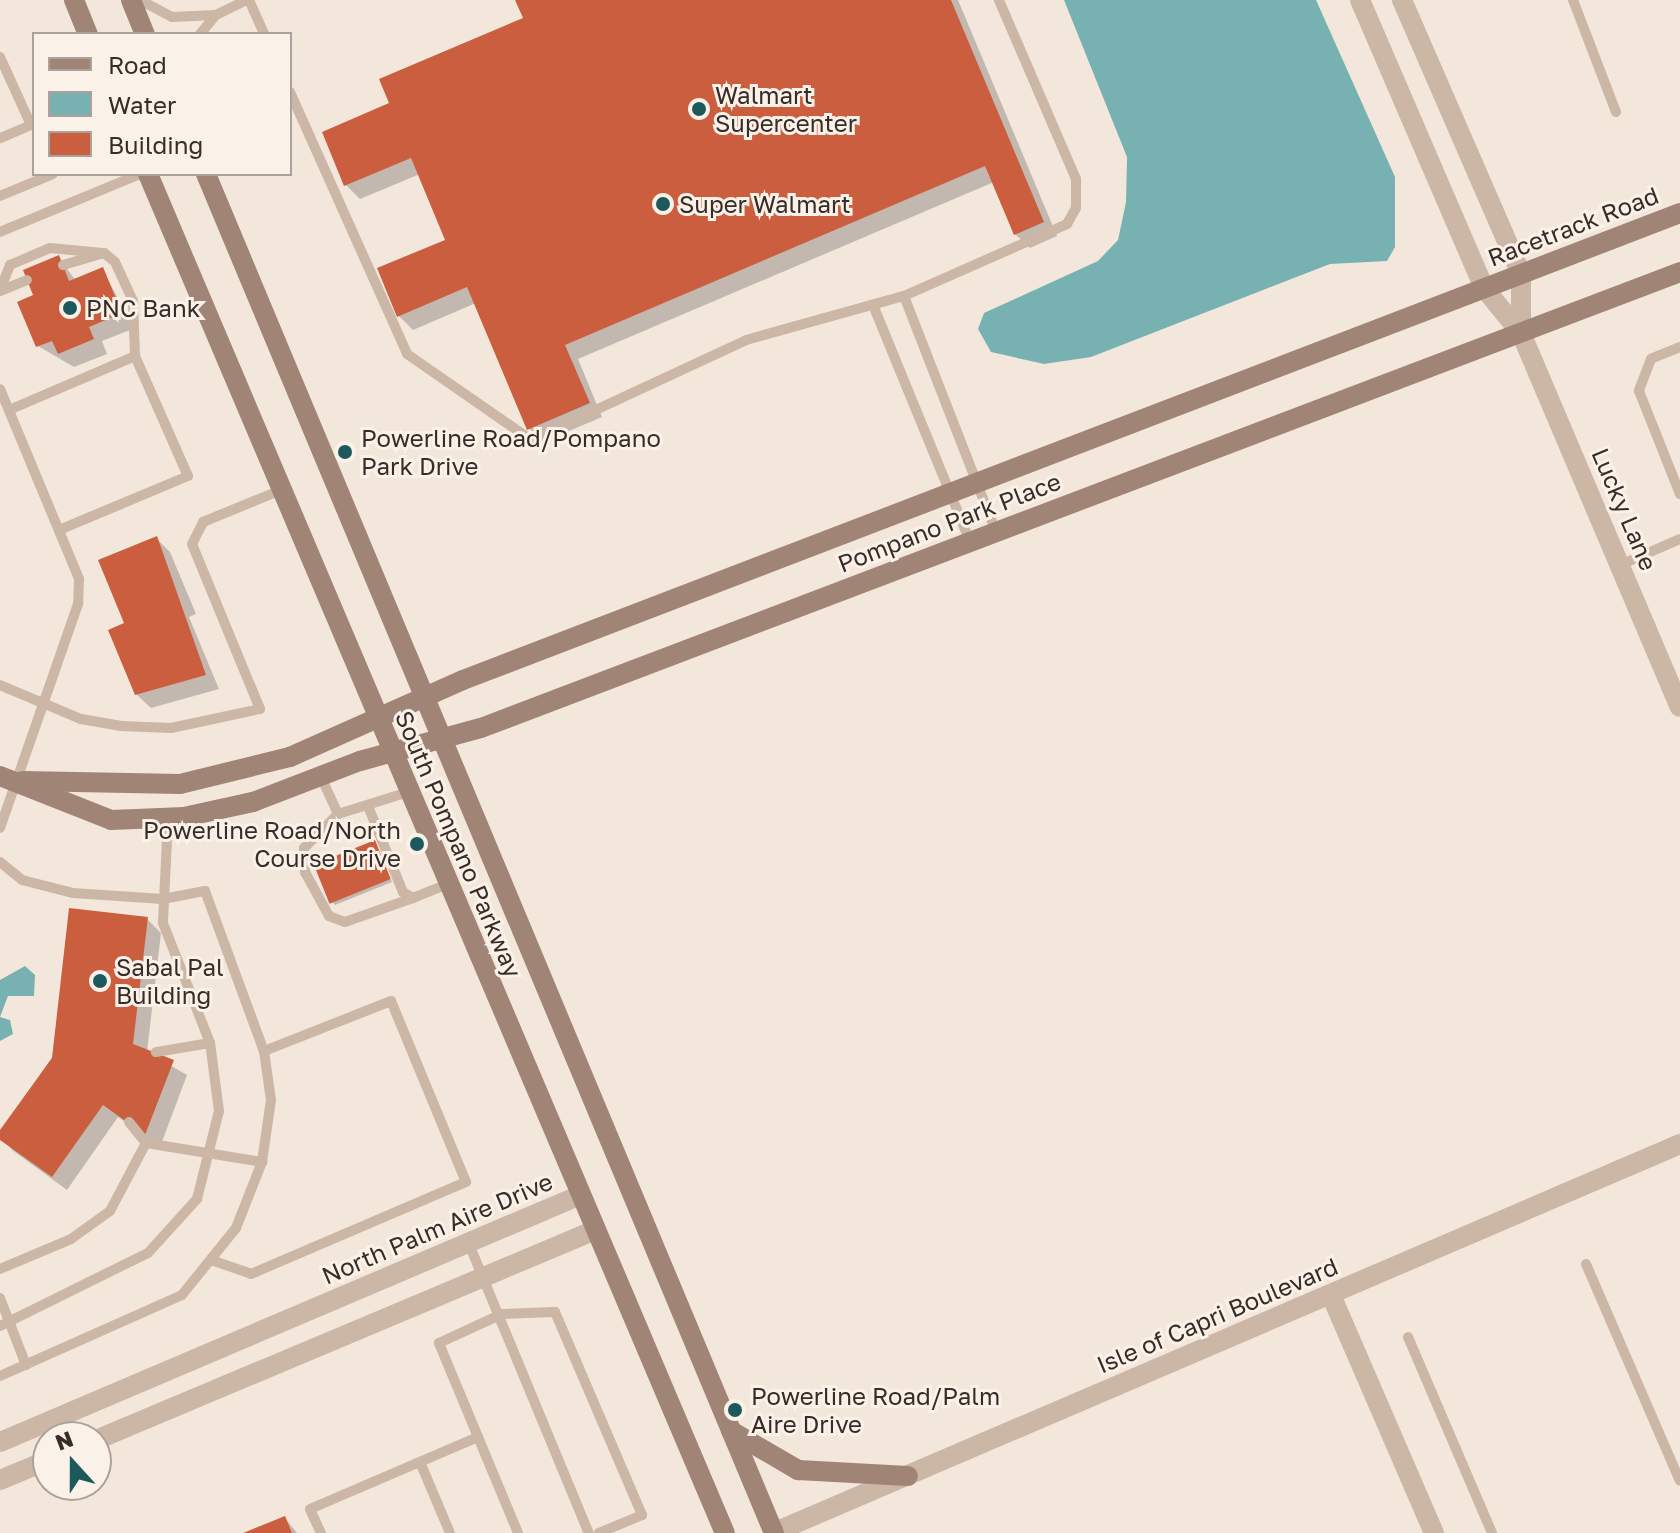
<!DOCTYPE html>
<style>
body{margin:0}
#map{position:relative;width:1680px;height:1533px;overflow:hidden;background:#f3e7db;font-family:"Golos Text",sans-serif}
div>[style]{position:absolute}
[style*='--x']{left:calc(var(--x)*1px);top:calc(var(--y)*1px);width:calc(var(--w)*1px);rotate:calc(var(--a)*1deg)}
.water>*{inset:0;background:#78b1b2}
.shadow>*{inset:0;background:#0003}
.building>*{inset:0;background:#cc5e40;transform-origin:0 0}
.lane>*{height:10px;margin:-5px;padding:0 5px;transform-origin:5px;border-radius:5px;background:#ccb6a6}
.street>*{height:20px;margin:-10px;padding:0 10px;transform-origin:10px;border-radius:10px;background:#ccb6a6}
.secondary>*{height:20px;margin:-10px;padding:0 10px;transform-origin:10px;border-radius:10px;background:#a08577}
.dots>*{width:22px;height:22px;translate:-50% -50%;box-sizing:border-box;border:4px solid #faf1e8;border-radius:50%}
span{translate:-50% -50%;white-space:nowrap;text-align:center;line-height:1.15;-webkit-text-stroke:6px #faf1e8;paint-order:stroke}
.poi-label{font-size:24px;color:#382c28}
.left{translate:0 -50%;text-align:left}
.right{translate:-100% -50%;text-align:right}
.street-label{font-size:24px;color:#382c28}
.legend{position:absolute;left:32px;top:32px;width:260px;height:144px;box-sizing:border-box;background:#faf1e8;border:2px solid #aca29b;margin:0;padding:10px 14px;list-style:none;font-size:24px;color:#382c28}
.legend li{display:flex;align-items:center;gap:16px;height:40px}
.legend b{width:40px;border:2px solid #aca29b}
.north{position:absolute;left:32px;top:1421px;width:80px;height:80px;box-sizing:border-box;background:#faf1e8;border:2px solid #aca29b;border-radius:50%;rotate:339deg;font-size:22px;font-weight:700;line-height:32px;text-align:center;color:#382c28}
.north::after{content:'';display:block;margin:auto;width:28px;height:36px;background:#1b595c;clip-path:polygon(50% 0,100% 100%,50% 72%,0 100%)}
</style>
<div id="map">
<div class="water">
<div style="clip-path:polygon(1064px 0,1316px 0,1395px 177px,1395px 247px,1387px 261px,1330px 264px,1091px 357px,1044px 364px,991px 352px,978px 329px,984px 313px,1098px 261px,1118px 240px,1126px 202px,1127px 157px)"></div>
<div style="clip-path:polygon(25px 966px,35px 975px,34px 996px,8px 996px,0 1017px,10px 1020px,13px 1034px,0 1041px,0 980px)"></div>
</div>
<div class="shadow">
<div style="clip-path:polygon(517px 0,958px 0,1057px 236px,1030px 248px,1015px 234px,994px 182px,578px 359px,602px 417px,543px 442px,529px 428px,476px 303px,413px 330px,399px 316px,448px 241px,420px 174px,360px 199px,346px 185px,392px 104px,525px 19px)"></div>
<div style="clip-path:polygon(58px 257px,76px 281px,102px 270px,135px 328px,102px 341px,107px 354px,74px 367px,38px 346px,36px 296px)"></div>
<div style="clip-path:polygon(156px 538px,170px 552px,196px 614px,189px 617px,219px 689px,151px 708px,136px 694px,127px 624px)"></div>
<div style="clip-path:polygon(374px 842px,392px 882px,335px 905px,333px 903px)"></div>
<div style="clip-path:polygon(147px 919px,161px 933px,147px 1052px,187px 1075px,160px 1147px,118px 1117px,67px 1190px,12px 1150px,0 1133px)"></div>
<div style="clip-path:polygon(285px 1518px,297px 1533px,248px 1533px)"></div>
</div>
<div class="building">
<div style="clip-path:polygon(515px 0,951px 0,1044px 222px,1014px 235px,985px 166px,565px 345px,590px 403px,527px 430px,467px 287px,397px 317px,377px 268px,445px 240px,411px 158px,344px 186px,322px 132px,389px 103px,379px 79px,523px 18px)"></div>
<div style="clip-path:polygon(59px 255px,69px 281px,103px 267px,122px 313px,89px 327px,94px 339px,58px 354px,52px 341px,36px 347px,17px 302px,33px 295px,23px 270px)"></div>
<div style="clip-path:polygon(157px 536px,206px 675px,135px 695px,108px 630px,124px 623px,98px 560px)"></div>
<div style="left:375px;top:840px;width:42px;height:66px;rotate:68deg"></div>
<div style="clip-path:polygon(69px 908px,148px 917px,133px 1044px,174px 1060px,145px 1135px,103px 1105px,52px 1177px,0 1140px,0 1130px,52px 1058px)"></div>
<div style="clip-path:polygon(285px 1516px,292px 1533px,243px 1533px)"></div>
</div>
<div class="lane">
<div style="--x:140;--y:0;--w:36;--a:28"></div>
<div style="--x:172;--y:17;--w:44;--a:-2.6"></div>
<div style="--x:216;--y:15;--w:34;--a:-26"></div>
<div style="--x:249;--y:0;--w:37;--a:66"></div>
<div style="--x:1573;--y:0;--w:120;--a:69"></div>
<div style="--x:200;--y:34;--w:25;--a:-50"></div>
<div style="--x:0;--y:57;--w:75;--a:65.5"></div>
<div style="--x:31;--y:125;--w:34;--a:157"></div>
<div style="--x:290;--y:92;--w:287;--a:65.9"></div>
<div style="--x:407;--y:354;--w:151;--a:34.7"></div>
<div style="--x:531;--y:440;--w:237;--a:-24.9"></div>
<div style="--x:746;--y:340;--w:164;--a:-15.6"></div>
<div style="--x:904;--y:296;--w:178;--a:-23.8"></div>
<div style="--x:1067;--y:224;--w:18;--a:-61"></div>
<div style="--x:1076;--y:208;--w:29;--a:-90"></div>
<div style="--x:1076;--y:179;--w:195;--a:-113.3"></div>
<div style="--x:0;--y:196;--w:57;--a:-22.5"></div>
<div style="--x:0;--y:232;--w:152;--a:-22.5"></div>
<div style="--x:63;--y:265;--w:43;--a:-16.3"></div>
<div style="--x:104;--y:253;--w:14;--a:39"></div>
<div style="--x:115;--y:262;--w:43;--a:65.2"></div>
<div style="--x:133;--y:301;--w:55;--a:87.9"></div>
<div style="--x:0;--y:290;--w:27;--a:-68"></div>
<div style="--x:10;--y:265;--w:43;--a:-23"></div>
<div style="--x:50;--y:248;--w:53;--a:5.4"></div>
<div style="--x:0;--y:291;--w:29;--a:-22"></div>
<div style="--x:904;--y:296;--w:253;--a:68.7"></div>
<div style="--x:873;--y:305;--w:256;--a:67.7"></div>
<div style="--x:1680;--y:347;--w:31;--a:158"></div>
<div style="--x:1651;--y:359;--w:34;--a:111"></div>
<div style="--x:1639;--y:391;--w:111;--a:68.3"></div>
<div style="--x:0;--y:389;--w:206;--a:67.4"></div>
<div style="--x:79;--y:579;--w:25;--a:92"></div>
<div style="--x:78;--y:604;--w:237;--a:109.2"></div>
<div style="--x:9;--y:410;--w:137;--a:-23.2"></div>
<div style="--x:135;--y:356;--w:131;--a:66.2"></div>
<div style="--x:188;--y:476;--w:140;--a:157.3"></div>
<div style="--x:1620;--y:565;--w:65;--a:-23.4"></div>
<div style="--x:0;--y:685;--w:88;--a:22.8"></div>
<div style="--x:81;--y:719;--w:41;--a:9.9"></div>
<div style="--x:121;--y:726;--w:50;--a:2.3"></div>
<div style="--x:171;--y:728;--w:91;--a:-12.1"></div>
<div style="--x:260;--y:709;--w:178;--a:-112.4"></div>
<div style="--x:192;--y:544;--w:25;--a:-63"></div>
<div style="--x:203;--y:522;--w:84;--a:-22.3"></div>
<div style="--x:321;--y:777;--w:41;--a:65.3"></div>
<div style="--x:338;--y:814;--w:73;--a:-17.4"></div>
<div style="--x:368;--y:806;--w:93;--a:67.9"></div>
<div style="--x:403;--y:892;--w:12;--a:31"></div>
<div style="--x:413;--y:898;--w:37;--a:-22"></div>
<div style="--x:338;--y:814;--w:48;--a:135"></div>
<div style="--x:304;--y:848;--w:24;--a:88"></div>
<div style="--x:305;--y:872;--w:50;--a:61.4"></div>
<div style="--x:329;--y:916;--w:17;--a:21"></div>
<div style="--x:345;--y:922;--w:72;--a:-19.4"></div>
<div style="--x:168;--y:819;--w:104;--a:92.8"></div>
<div style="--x:163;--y:923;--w:129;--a:68.6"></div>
<div style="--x:0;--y:862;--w:28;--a:39"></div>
<div style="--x:22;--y:880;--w:53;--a:14.3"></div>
<div style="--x:73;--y:893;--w:90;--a:3.8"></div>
<div style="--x:163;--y:899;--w:43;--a:-10.8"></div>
<div style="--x:205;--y:891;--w:171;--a:69.8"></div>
<div style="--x:264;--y:1051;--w:49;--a:81.9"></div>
<div style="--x:271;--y:1100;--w:63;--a:98.3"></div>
<div style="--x:129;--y:1122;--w:27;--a:51"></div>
<div style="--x:469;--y:1244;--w:313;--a:67.5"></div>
<div style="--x:214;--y:1261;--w:39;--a:19"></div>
<div style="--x:251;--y:1274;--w:234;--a:-23.2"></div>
<div style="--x:466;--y:1182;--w:196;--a:-112.5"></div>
<div style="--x:391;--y:1001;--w:136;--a:158.5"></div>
<div style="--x:1586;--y:1264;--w:236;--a:66.6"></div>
<div style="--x:0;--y:1269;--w:77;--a:-22.9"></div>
<div style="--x:71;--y:1239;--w:48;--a:-35.7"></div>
<div style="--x:110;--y:1211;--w:77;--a:-62.1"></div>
<div style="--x:146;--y:1143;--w:118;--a:9.3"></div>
<div style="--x:262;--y:1162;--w:71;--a:111.5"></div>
<div style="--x:236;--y:1228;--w:86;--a:128.9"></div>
<div style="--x:182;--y:1295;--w:199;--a:156"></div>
<div style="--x:0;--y:1298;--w:72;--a:68.8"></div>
<div style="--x:0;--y:1326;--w:165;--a:-26.3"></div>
<div style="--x:148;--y:1253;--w:73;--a:-47.8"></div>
<div style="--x:197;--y:1199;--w:91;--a:-76"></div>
<div style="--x:219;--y:1111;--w:69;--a:-97.5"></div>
<div style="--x:210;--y:1043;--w:55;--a:170.5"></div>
<div style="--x:1408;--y:1337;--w:213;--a:66.8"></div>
<div style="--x:420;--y:1462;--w:77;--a:67.1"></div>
<div style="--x:321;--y:1533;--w:26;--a:-115"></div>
<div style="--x:310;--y:1509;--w:183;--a:-23.2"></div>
<div style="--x:518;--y:1533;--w:206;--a:-112.6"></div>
<div style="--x:439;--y:1343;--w:69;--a:-24.7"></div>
<div style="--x:502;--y:1314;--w:53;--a:-2.2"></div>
<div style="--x:555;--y:1312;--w:221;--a:66.8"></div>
<div style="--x:642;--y:1515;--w:47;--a:157.3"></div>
</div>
<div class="street">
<div style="--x:1360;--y:0;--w:314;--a:66.7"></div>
<div style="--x:1484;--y:288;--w:58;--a:50.6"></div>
<div style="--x:1521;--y:333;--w:406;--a:67"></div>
<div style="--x:1402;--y:0;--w:299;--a:66.5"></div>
<div style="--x:1521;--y:274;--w:59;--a:90"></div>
<div style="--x:1331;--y:1295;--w:259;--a:66.6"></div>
<div style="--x:96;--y:1440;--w:539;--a:-22.81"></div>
<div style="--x:0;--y:1442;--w:628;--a:-23.05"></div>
<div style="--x:0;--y:1480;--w:52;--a:-22.6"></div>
<div style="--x:773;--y:1533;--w:987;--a:-23.21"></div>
</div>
<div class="secondary">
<div style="--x:74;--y:0;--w:37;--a:68"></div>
<div style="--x:131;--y:0;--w:37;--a:68"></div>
<div style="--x:148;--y:174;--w:1476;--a:67"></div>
<div style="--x:206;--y:174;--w:1473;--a:67.32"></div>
<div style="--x:0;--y:776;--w:119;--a:21.6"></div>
<div style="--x:111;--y:820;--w:73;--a:-2.4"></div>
<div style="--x:184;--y:817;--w:71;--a:-12.3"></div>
<div style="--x:253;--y:802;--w:115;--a:-21"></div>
<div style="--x:360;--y:761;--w:125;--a:-15.3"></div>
<div style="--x:481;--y:728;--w:1283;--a:-20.82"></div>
<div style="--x:23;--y:781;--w:157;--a:1.1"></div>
<div style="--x:180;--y:784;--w:113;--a:-13.8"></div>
<div style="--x:290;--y:757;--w:189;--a:-24"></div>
<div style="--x:463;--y:680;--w:1304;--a:-20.99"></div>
<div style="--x:731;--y:1431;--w:78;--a:30.2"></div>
<div style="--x:798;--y:1470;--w:110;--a:3.1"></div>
</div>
<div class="dots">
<div style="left:699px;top:109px;background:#1b595c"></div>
<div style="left:663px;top:204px;background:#1b595c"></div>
<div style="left:70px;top:308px;background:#1b595c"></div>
<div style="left:345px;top:452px;background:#1b595c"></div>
<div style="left:417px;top:844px;background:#1b595c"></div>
<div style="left:100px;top:981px;background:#1b595c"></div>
<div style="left:735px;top:1410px;background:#1b595c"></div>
</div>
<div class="poi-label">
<span class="left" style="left:715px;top:109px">Walmart<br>Supercenter</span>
<span class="left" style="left:679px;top:204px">Super Walmart</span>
<span class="left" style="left:86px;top:308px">PNC Bank</span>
<span class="left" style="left:361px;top:452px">Powerline Road/Pompano<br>Park Drive</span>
<span class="right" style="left:401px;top:844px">Powerline Road/North<br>Course Drive</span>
<span class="left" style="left:116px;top:981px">Sabal Pal<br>Building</span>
<span class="left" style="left:751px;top:1410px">Powerline Road/Palm<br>Aire Drive</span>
</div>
<div class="street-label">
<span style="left:1573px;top:226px;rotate:-21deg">Racetrack Road</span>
<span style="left:1625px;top:509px;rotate:67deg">Lucky Lane</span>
<span style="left:949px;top:522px;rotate:-21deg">Pompano Park Place</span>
<span style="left:459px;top:844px;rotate:67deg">South Pompano Parkway</span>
<span style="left:437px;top:1228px;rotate:-23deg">North Palm Aire Drive</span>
<span style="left:1217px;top:1315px;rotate:-23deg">Isle of Capri Boulevard</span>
</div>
<ul class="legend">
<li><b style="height:10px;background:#a08577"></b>Road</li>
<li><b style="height:22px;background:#78b1b2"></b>Water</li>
<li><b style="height:22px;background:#cc5e40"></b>Building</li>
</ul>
<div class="north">N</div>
</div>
